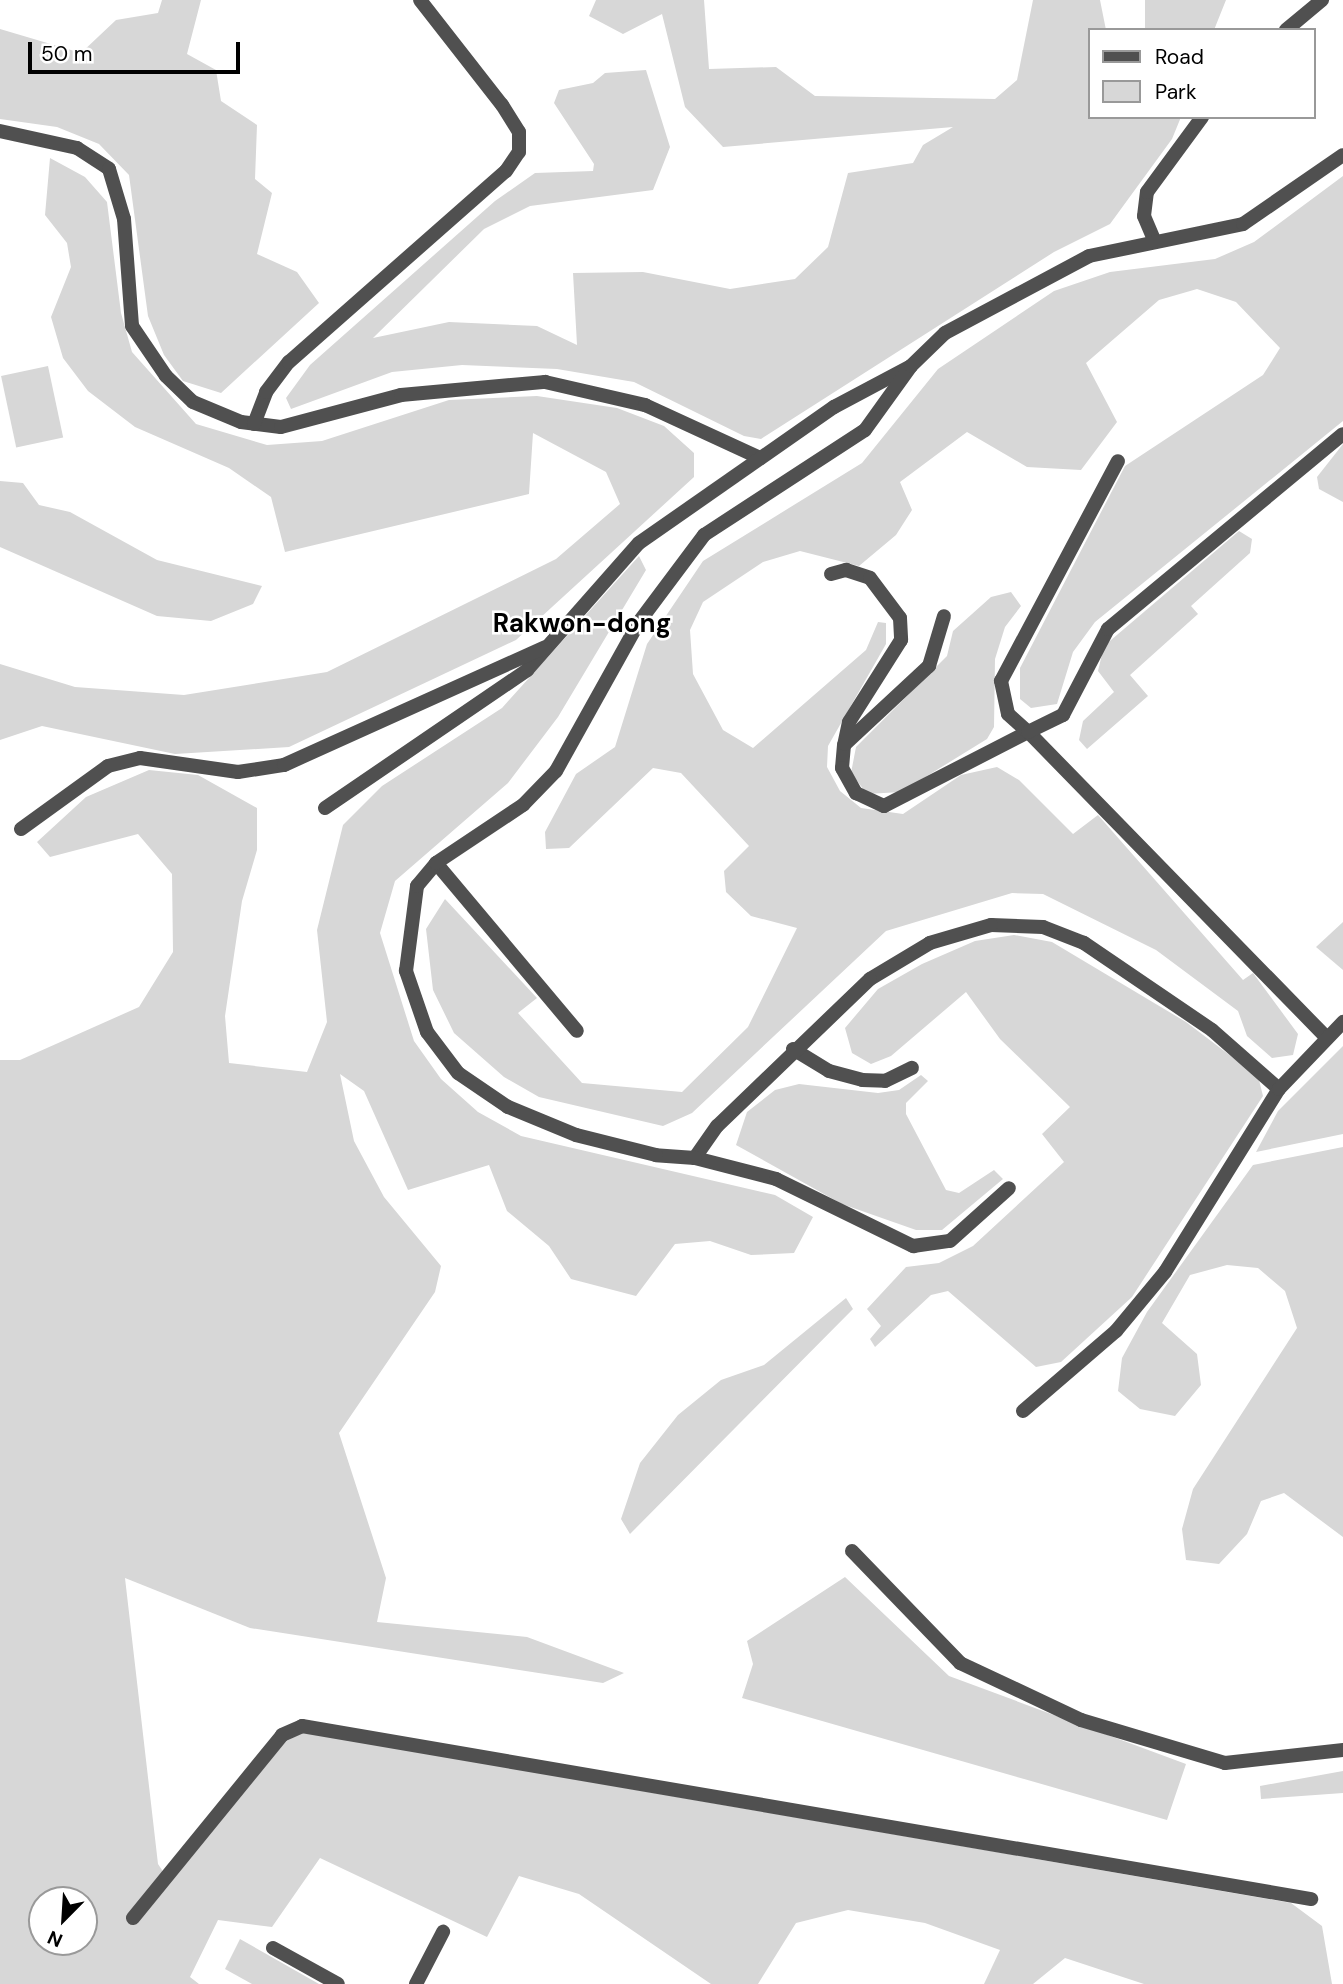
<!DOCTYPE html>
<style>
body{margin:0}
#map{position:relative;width:1343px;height:1984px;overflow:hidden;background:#fff;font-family:"DM Sans",sans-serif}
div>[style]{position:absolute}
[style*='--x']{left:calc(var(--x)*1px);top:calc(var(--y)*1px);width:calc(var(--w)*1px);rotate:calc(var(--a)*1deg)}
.green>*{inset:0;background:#d7d7d7;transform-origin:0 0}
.service>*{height:14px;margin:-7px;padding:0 7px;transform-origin:7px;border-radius:7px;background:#505050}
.minor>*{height:14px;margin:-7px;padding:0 7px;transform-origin:7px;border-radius:7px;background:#505050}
span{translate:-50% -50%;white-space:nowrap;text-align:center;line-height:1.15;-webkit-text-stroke:5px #fff;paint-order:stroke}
.quarter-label{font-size:26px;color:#000;font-weight:700}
.legend{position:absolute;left:1088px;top:28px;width:228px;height:91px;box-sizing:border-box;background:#fff;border:2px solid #999;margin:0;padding:9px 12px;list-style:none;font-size:21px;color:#000}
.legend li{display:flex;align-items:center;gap:14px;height:35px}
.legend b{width:35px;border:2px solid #999}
.north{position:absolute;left:28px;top:1886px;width:70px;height:70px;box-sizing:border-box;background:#fff;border:2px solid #999;border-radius:50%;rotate:204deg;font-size:19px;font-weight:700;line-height:28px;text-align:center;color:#000}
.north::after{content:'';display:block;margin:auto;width:24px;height:32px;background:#000;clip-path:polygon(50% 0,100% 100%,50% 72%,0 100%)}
.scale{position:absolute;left:28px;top:42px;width:212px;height:32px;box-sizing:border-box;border:4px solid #000;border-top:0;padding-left:9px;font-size:21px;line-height:24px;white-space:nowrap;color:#000;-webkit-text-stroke:5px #fff;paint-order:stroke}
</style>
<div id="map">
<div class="green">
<div style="clip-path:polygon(162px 0,201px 0,187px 54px,216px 70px,221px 101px,257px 125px,255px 179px,272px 193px,257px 254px,297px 272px,319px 303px,221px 393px,183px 381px,164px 355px,148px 316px,129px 175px,99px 144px,57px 127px,0 119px,0 29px,81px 53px,116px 20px,158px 13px)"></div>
<div style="clip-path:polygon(596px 0,704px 0,709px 69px,776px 67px,815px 96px,995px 99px,1017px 80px,1033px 0,1100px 0,1106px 30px,1089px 30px,1089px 117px,1181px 117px,1172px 139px,1110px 224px,1054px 252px,761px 439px,744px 436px,634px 382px,557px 369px,462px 365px,392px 372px,291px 409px,286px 398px,310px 365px,495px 201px,535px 173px,593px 171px,594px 164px,554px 103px,559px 90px,593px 83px,605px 73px,646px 70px,670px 147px,653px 190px,530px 206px,484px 229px,373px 338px,449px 322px,537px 326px,577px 345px,573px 273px,643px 272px,730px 289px,795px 279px,828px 247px,848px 173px,913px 163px,923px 145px,953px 127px,723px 147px,685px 107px,662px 14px,623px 34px,589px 16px)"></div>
<div style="clip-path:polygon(1145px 0,1226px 0,1214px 30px,1145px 30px)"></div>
<div style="clip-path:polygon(50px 158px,85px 177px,107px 202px,121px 313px,132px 352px,196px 424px,267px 445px,322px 441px,449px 400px,537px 396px,617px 408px,664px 426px,694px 453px,694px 477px,516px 640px,289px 747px,175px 754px,42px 726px,0 740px,0 664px,75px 687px,184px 695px,327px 672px,556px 559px,620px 504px,606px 472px,533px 433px,529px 494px,285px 552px,271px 497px,229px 468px,135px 427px,88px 391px,63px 358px,51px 317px,71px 267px,67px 243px,45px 215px)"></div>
<div style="clip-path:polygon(1343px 176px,1343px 421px,1095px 622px,1073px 652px,1057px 704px,1031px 708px,1020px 699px,1020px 668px,1125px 466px,1263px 375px,1280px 348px,1236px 302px,1197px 289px,1159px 300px,1086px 363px,1117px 422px,1081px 470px,1027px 467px,967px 432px,900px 482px,912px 510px,896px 535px,859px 566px,800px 551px,763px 562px,703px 602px,690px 630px,693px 674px,723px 730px,753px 748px,866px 650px,878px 622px,886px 623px,886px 644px,828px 746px,827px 767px,840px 791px,861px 808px,903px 814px,961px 775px,997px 767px,1019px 780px,1073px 834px,1098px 815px,1243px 980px,1253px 973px,1298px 1034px,1293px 1055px,1272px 1058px,1247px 1036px,1238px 1011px,1156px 950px,1043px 894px,1012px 893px,886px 931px,692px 1113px,663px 1126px,539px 1097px,504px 1077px,454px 1033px,433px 990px,426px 929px,445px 899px,537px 998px,518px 1013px,582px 1083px,682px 1092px,748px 1027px,797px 928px,751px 916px,726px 892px,724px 871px,749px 846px,681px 773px,653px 768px,569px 848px,546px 849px,545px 832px,576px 774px,615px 747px,647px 644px,703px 561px,862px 463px,938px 369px,1054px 291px,1110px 272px,1215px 259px,1254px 242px)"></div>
<div style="left:48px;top:366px;width:73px;height:48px;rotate:78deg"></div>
<div style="clip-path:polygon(1343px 444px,1343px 502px,1319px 489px,1317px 477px)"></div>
<div style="clip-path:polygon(0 481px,23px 483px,39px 505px,70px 512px,157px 560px,262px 586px,253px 604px,211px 621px,157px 616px,0 547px)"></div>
<div style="clip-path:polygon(1239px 531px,1252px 539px,1250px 553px,1191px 606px,1198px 614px,1130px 675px,1148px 696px,1087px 749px,1079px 740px,1083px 721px,1114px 692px,1098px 671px,1104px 646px)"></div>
<div style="clip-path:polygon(evenodd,639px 556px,646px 570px,558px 717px,508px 783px,395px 881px,380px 933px,414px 1041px,441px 1079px,478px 1112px,521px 1136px,775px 1195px,813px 1217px,794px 1253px,751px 1255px,710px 1241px,675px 1244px,636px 1296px,571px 1279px,549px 1246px,507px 1211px,489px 1165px,408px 1190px,364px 1091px,340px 1074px,354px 1141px,384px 1197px,441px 1266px,435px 1292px,339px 1433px,386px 1578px,377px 1622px,527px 1637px,624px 1673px,603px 1683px,250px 1628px,125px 1578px,158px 1864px,170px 1882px,285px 1742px,302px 1732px,1291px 1903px,1322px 1926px,1332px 1984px,1144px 1984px,1065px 1958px,1033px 1984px,984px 1984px,1000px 1950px,925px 1923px,848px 1910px,796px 1923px,758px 1984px,711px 1984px,579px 1894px,519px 1876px,487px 1937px,320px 1858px,272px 1927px,218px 1920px,190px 1977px,199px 1984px,0 1984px,0 1060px,20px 1060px,139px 1007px,173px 952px,172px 874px,138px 834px,50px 857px,37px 842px,86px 797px,149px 770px,198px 775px,257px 808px,257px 850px,242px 901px,225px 1016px,229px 1063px,307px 1072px,327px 1022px,317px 930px,343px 825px,382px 786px,502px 708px,639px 556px,42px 1900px,84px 1900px,84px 1942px,42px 1942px,42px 1900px)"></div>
<div style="clip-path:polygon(1011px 592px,1021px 606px,1005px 627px,995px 659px,994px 727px,987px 739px,901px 792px,867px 794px,851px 773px,856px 747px,947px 656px,953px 631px,991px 597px)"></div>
<div style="clip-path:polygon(1343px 922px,1343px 970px,1316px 947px)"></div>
<div style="clip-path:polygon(1014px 935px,1052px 942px,1186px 1022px,1244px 1066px,1259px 1080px,1263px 1096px,1132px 1297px,1061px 1362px,1036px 1367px,948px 1291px,931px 1295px,875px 1347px,870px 1339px,881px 1326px,867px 1309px,906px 1267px,939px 1263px,973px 1246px,1064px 1162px,1042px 1134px,1070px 1107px,1000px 1039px,966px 992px,891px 1056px,871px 1064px,852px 1053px,845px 1028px,878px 989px,922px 964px,975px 941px)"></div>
<div style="clip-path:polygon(1343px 1046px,1343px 1134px,1256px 1152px,1278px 1111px)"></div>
<div style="clip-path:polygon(921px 1075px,928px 1081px,906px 1103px,906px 1114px,946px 1190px,959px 1193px,994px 1170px,1003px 1179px,942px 1230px,916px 1230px,842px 1204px,736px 1145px,747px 1112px,775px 1090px,799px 1084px,878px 1093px,899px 1090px)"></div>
<div style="clip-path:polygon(1343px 1147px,1343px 1537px,1284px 1493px,1261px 1501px,1247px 1534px,1219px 1564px,1186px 1560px,1182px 1529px,1193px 1489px,1297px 1328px,1285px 1291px,1258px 1268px,1227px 1265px,1190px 1275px,1162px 1323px,1197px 1354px,1201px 1385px,1175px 1416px,1140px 1409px,1118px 1391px,1122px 1358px,1147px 1312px,1253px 1165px)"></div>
<div style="clip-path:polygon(846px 1298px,853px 1309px,630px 1534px,621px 1519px,640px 1463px,678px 1415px,721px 1380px,764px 1365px)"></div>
<div style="clip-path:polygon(845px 1577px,949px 1676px,1186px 1764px,1167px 1820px,742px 1698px,753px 1664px,747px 1641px)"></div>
<div style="clip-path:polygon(1343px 1771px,1343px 1793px,1261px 1799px,1260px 1786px)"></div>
<div style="clip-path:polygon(240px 1939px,319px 1984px,252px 1984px,225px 1969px)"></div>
</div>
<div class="service">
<div style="--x:1286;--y:30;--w:47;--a:-39.8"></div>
<div style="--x:0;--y:131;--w:79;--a:12.4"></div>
<div style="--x:77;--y:148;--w:38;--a:33"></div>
<div style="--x:109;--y:169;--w:52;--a:73.3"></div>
<div style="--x:124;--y:219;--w:107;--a:85.7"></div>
<div style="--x:132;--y:326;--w:60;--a:55.8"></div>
<div style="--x:166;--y:376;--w:37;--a:44"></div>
<div style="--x:193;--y:402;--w:52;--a:22.6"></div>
<div style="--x:241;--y:422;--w:40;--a:7.1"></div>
<div style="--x:281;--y:427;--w:124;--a:-14.9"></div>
<div style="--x:401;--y:395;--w:145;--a:-5.2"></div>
<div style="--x:545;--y:382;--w:103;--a:13"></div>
<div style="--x:645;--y:405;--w:127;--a:24.7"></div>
<div style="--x:1155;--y:242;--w:28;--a:-113"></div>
<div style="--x:1144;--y:216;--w:24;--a:-83"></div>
<div style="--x:1147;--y:192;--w:93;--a:-53.7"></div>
<div style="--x:254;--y:424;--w:34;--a:-69"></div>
<div style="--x:266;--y:392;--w:38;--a:-53"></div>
<div style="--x:289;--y:362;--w:289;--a:-41.4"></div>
<div style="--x:506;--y:171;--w:23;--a:-56"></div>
<div style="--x:519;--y:152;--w:20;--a:-90"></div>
<div style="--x:519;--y:132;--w:32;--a:-122"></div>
<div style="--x:502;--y:105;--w:133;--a:-128"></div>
<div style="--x:831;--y:574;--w:16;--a:-15"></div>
<div style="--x:846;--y:570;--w:25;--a:18"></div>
<div style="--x:870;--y:578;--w:50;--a:53.1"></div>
<div style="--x:900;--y:618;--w:22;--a:87"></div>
<div style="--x:901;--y:640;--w:97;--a:122.4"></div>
<div style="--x:849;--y:722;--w:24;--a:102"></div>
<div style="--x:844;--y:745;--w:23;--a:95"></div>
<div style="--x:842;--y:768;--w:29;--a:61"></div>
<div style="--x:856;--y:793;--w:31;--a:25"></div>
<div style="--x:884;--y:806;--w:162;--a:-27.2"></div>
<div style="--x:1028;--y:732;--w:27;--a:-138"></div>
<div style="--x:1008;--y:714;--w:34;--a:-102"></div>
<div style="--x:1001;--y:681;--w:249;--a:-62"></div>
<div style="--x:845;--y:744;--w:115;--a:-42.9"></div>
<div style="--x:929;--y:666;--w:52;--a:-73.3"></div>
<div style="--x:325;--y:808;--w:245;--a:-34.3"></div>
<div style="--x:527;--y:670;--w:169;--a:-48.6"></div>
<div style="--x:639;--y:543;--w:238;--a:-34.9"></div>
<div style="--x:834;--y:407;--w:87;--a:-28"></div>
<div style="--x:21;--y:829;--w:107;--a:-35.9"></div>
<div style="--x:108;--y:766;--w:33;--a:-14"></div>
<div style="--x:140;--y:758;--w:99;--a:8.1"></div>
<div style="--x:238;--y:772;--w:47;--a:-8.7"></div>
<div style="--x:284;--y:765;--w:286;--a:-24.3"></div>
<div style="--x:436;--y:863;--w:219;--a:50"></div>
<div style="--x:1326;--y:1037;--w:426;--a:-134.3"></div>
<div style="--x:1028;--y:732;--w:39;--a:-26"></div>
<div style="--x:1063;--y:715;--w:97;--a:-62.4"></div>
<div style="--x:1108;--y:629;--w:305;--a:-39.7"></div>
<div style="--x:793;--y:1049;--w:42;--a:31.4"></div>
<div style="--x:829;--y:1071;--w:34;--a:15"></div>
<div style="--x:862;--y:1080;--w:23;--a:2"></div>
<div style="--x:885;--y:1081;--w:30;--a:-26"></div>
<div style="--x:695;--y:1158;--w:84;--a:14.5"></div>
<div style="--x:776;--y:1179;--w:153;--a:26.1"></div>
<div style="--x:913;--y:1246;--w:37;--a:-8"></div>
<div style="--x:950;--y:1241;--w:79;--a:-41.9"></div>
<div style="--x:852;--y:1551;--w:156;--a:46"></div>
<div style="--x:960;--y:1663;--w:134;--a:25.2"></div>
<div style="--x:1081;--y:1720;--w:150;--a:16.6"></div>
<div style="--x:1225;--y:1763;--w:119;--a:-6.3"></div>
<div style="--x:133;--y:1918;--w:236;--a:-50.8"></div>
<div style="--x:282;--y:1735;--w:22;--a:-24"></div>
<div style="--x:302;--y:1726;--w:1024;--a:9.73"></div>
</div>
<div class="minor">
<div style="--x:1279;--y:1089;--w:89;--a:-138.6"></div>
<div style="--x:1212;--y:1030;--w:155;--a:-145.8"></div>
<div style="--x:1084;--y:943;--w:44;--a:-158.7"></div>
<div style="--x:1043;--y:927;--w:52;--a:-177.8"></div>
<div style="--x:991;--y:925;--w:64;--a:163.6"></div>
<div style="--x:930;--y:943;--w:70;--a:149"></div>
<div style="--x:870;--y:979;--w:212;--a:136.1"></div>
<div style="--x:717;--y:1126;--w:39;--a:125"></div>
<div style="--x:695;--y:1158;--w:39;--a:-176"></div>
<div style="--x:656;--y:1155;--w:82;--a:-166"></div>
<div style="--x:576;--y:1135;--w:74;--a:-157.6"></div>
<div style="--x:508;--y:1107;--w:60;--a:-145.8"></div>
<div style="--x:458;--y:1073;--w:51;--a:-127.1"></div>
<div style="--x:427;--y:1032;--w:65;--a:-109"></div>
<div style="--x:406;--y:971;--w:86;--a:-82.6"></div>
<div style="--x:417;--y:886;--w:30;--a:-50"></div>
<div style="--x:436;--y:863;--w:105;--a:-33.7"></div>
<div style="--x:523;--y:805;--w:47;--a:-45.9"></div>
<div style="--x:556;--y:771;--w:171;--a:-60.9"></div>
<div style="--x:639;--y:622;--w:109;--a:-53.2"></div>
<div style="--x:704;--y:535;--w:192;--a:-33.1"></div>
<div style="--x:865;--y:430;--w:79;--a:-54.3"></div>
<div style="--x:911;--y:366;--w:47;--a:-44.1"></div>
<div style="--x:945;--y:333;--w:163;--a:-28.1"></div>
<div style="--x:1089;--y:256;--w:157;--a:-11.7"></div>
<div style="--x:1243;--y:224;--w:121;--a:-34.6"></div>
<div style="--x:1023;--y:1411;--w:123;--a:-40.7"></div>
<div style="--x:1116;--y:1331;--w:77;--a:-50.3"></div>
<div style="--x:1165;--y:1272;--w:216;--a:-58.1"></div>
<div style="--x:1279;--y:1089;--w:93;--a:-46.3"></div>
<div style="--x:273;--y:1948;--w:74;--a:29"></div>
<div style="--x:416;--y:1984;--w:59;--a:-62.6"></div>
</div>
<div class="quarter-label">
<span style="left:582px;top:624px">Rakwon-dong</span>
</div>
<ul class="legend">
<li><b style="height:9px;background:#505050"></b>Road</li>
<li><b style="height:19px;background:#d7d7d7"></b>Park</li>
</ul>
<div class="north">N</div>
<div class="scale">50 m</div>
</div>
